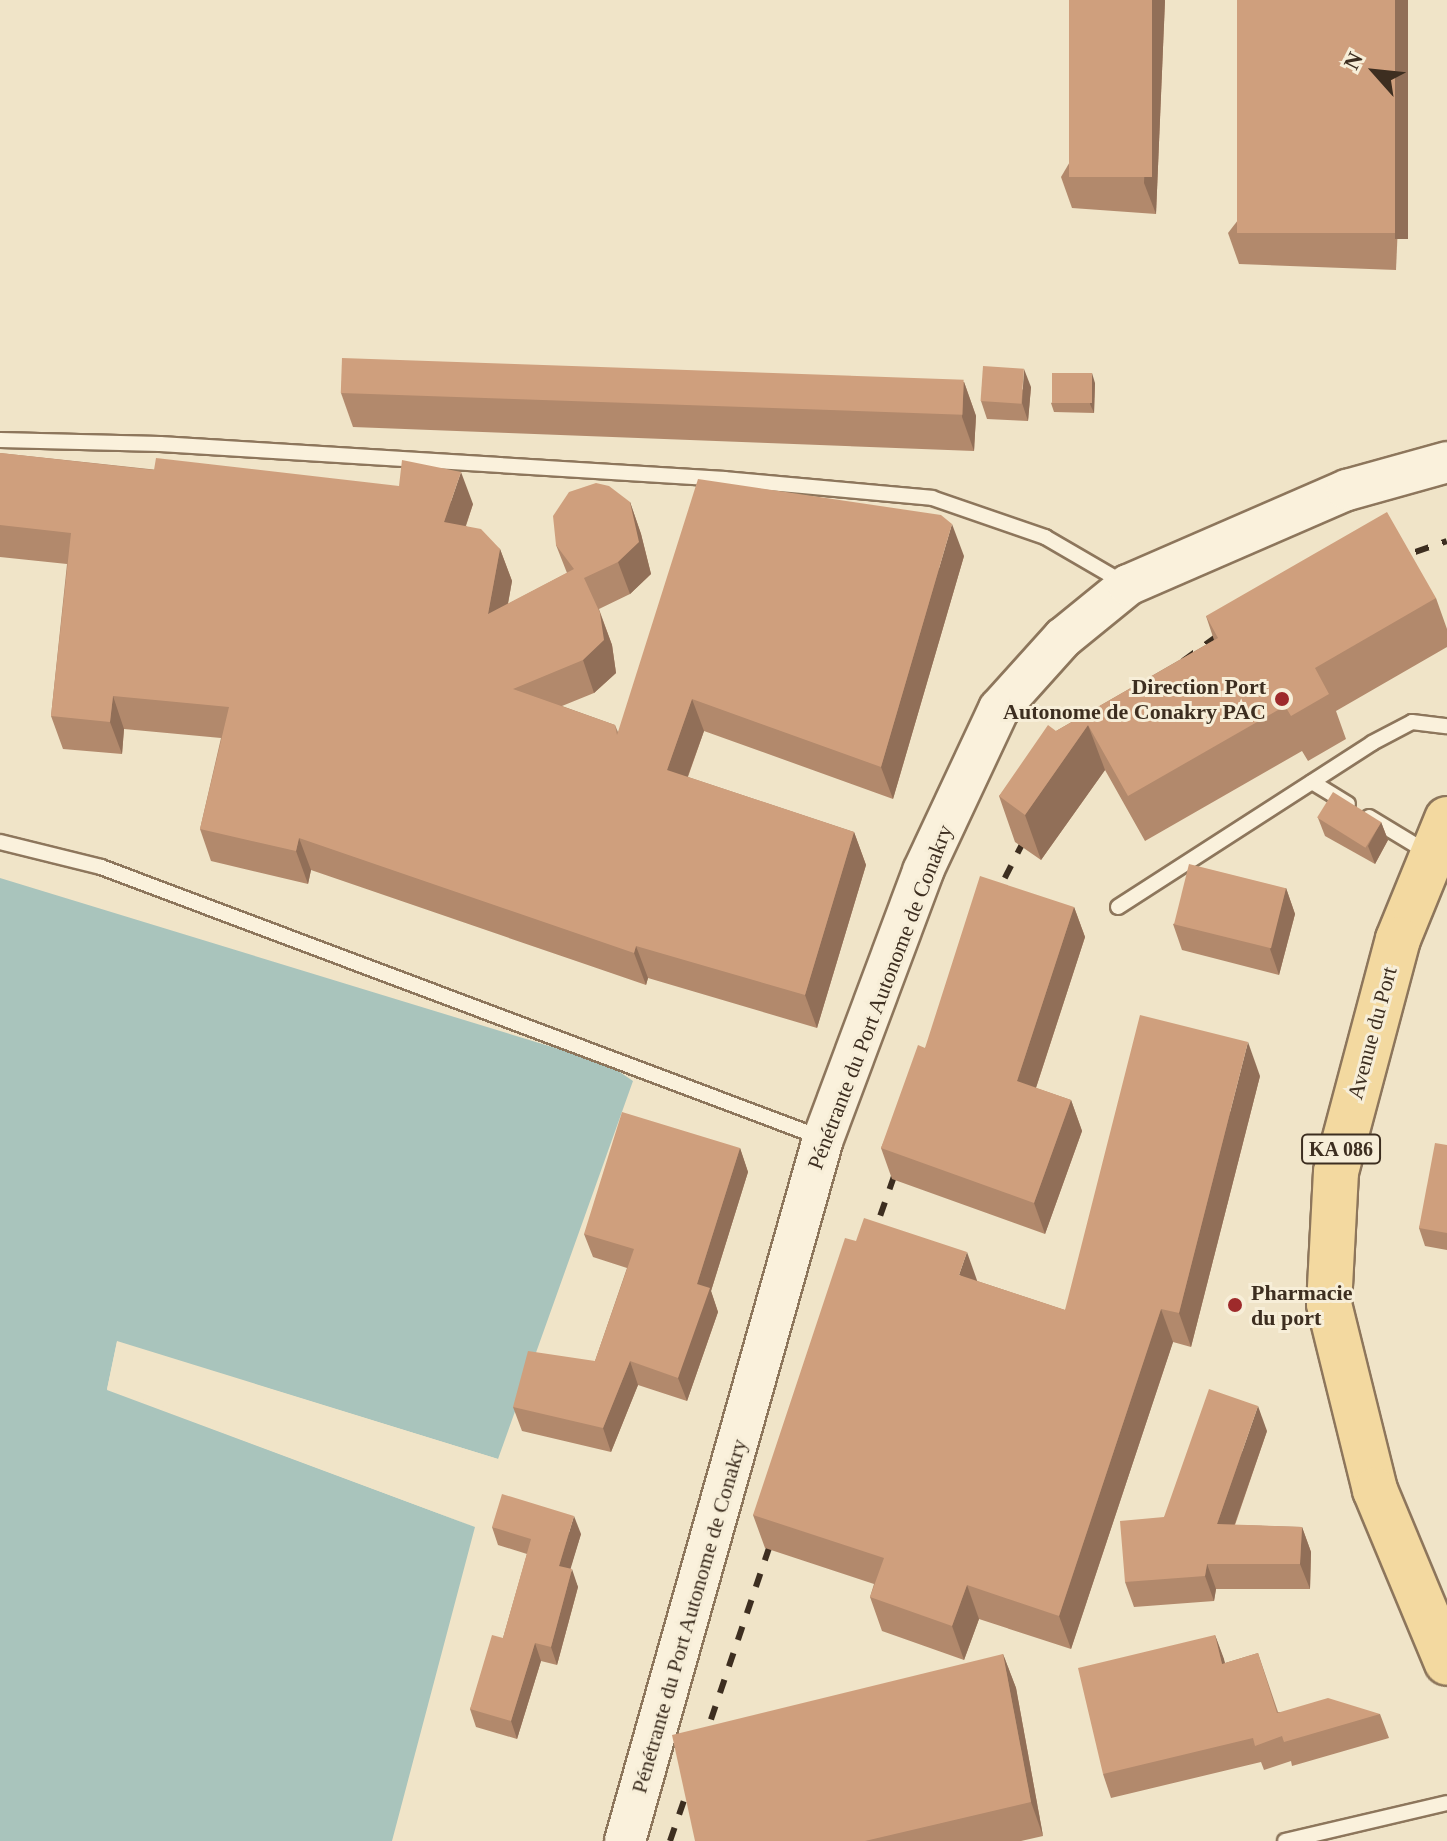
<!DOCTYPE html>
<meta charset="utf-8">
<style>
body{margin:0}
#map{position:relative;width:1447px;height:1841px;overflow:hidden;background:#f0e4c8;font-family:Georgia,serif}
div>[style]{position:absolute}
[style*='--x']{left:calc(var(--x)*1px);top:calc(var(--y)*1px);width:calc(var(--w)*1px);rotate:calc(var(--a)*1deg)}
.water>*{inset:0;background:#a9c4bc}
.pier>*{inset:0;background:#f0e4c8}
.roads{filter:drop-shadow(2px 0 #8d765c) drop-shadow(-2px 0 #8d765c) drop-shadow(0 2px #8d765c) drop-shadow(0 -2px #8d765c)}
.lane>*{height:14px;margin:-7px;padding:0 7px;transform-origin:7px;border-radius:7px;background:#faf1dc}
.secondary>*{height:40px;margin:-20px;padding:0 20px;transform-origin:20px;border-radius:20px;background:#faf1dc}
.primary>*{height:44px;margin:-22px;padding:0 22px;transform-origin:22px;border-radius:22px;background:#f3d9a0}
.rail>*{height:6px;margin-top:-3px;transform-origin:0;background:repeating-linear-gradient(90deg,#3d2e20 0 14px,transparent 0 28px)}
.wall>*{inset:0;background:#b2896c}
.shaded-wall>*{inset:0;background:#916f58;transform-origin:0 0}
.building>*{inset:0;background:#cf9f7d;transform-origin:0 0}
.dots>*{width:22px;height:22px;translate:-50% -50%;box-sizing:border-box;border:4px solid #f7eed8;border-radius:50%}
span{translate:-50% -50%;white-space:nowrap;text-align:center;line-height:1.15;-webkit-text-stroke:6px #f7eed8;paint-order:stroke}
.shield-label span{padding:2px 6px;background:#f7eed8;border:2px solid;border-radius:6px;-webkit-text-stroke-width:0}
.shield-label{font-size:20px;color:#3d2e20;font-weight:700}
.poi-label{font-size:22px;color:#3d2e20;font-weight:700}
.right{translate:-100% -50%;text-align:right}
.left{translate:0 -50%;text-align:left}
.street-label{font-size:22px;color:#3d2e20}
.north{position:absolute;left:1335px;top:32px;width:80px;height:80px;-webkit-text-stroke:6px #f7eed8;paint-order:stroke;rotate:297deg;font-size:22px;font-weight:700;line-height:32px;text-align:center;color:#3d2e20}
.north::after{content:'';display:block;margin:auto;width:28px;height:36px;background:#3d2e20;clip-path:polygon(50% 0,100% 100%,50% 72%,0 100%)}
</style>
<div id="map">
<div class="water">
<div style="clip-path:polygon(0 878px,608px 1064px,633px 1081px,498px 1459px,117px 1342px,107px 1390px,475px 1527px,392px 1841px,0 1841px)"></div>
</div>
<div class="pier">
<div style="clip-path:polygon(117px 1341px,498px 1459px,482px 1461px,442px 1444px,120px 1347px,112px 1387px,475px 1527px,107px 1389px)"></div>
</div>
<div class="roads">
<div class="lane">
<div style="--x:0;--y:440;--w:160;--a:1.4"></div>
<div style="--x:160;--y:444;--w:566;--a:3.54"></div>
<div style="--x:725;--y:479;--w:208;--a:5.2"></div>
<div style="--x:932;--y:498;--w:120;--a:19"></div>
<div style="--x:1045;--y:537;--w:91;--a:30.2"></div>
<div style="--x:1312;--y:782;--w:42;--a:31.4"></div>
<div style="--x:1369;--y:817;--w:71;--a:31.2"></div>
<div style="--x:0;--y:842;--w:104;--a:13.9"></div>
<div style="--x:101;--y:867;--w:770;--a:20.6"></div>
<div style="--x:1118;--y:907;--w:302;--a:-32.8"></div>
<div style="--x:1372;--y:743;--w:45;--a:-27.7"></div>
<div style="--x:1412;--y:722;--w:35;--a:7"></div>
<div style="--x:1285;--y:1841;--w:166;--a:-13.2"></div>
</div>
<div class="secondary">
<div style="--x:625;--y:1841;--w:729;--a:-74.25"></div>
<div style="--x:823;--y:1139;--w:286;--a:-69.5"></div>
<div style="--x:923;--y:871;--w:179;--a:-64.9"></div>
<div style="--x:999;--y:709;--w:96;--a:-48"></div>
<div style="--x:1063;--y:638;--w:84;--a:-39.2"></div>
<div style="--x:1128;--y:585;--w:239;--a:-23.5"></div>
<div style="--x:1347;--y:490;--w:104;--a:-15.6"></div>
</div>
<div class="primary">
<div style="--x:1447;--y:819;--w:130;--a:112.2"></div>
<div style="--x:1398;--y:939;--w:241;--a:104.9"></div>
<div style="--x:1336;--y:1172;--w:132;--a:93"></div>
<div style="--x:1329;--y:1304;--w:192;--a:76.1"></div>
<div style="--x:1375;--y:1490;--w:187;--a:67.4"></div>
</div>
</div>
<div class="rail">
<div style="--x:1389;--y:561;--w:61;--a:-19"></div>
<div style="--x:1183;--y:661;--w:59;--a:-36.1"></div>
<div style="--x:992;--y:903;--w:88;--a:-62.9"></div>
<div style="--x:871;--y:1242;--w:88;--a:-70.7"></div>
<div style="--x:702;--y:1746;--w:228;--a:-71.3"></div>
<div style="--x:670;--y:1841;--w:68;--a:-71"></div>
</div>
<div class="wall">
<div style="clip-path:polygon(1165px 0,1156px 214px,1072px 208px,1061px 177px)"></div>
<div style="clip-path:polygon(1408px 0,1396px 270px,1239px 264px,1228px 233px)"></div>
<div style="clip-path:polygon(964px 382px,976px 416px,974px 451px,353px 427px,341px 393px)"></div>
<div style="clip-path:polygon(1095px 383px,1094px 413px,1054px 412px,1051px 403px)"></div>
<div style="clip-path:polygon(1031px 387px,1028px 421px,987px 419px,981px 401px)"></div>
<div style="clip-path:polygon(0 453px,473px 504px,466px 526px,500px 549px,512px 581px,508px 604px,567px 573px,556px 545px,630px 502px,641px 534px,651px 574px,630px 594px,599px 609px,612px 645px,616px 673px,594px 693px,562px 706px,615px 725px,618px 732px,964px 556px,893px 799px,704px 731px,688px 777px,854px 832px,866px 865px,817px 1028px,648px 978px,646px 985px,311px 870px,308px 884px,211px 861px,200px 829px,221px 738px,124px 729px,122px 754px,63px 749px,51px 716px,67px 564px,0 557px)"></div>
<div style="clip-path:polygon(1436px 598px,1447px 629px,1447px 647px,1336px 711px,1346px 739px,1308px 761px,1302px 751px,1145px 841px,1105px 770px,1041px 860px,1015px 842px,999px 796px,1056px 731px,1214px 640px,1206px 616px)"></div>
<div style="clip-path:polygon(1318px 818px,1381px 822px,1388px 840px,1375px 864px,1325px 836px)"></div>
<div style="clip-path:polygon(1286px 888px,1295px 914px,1279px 975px,1182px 950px,1173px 924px)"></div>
<div style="clip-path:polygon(1074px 907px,1085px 937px,1036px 1088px,1071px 1100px,1082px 1131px,1045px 1234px,892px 1179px,881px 1148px,925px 1048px)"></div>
<div style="clip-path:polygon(1260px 1076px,1191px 1347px,1173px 1342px,1071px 1649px,979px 1619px,964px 1660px,882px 1631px,870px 1597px,874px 1584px,765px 1548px,753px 1515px,977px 1281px,1065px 1310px)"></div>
<div style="clip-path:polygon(1447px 1145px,1447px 1250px,1425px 1246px,1419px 1228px)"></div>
<div style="clip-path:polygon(740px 1148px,748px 1172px,711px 1291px,718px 1312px,687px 1401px,638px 1385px,611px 1452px,522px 1431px,513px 1407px,595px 1361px,627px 1268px,593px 1257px,584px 1234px)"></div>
<div style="clip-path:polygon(1267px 1431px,1235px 1525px,1302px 1527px,1311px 1552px,1310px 1589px,1216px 1589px,1214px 1601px,1134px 1607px,1125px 1582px,1164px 1517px)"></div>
<div style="clip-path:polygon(492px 1527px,581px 1534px,570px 1569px,578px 1587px,557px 1665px,541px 1661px,517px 1739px,476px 1727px,470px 1709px,503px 1638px,527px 1554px,498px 1545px)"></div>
<div style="clip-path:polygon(1215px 1635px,1225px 1663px,1258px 1653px,1278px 1712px,1380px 1714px,1389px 1738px,1292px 1766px,1291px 1761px,1264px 1770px,1261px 1762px,1111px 1798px,1103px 1774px)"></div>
<div style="clip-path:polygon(1003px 1654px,1016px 1688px,1043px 1836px,1021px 1841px,695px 1841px)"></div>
</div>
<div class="shaded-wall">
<div style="clip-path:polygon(1152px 0,1165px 0,1156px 214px,1144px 183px)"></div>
<div style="left:1395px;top:0;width:13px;height:239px"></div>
<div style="clip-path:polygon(1024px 369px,1031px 387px,1028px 421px,1022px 403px)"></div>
<div style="clip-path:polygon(1092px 373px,1095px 383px,1094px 413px,1090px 404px)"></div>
<div style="clip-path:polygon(964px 382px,976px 416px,974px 451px,962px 417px)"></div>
<div style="clip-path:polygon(461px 472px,473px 504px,456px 554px,444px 522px)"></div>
<div style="clip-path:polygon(630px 502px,641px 534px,651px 574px,630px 594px,618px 562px)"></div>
<div style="clip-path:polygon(952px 524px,964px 556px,893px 799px,881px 767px)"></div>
<div style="clip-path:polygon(500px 549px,512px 581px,500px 646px,488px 614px)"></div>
<div style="clip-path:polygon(600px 613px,612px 645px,616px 673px,594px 693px,583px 660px)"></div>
<div style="clip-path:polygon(113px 696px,124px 729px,122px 754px,110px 722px)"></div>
<div style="clip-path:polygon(692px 699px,704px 731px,678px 803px,667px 770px)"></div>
<div style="clip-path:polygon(1088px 725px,1105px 770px,1041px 860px,1025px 815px)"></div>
<div style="clip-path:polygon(1381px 822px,1388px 840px,1375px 864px,1368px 846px)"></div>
<div style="clip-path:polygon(854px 832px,866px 865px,817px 1028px,805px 995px)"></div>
<div style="clip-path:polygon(299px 838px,311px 870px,308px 884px,296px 851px)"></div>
<div style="clip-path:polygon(1286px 888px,1295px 914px,1279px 975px,1270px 949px)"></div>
<div style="clip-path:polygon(1074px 907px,1085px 937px,1028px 1112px,1017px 1081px)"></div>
<div style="clip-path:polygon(636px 946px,648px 978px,646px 985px,634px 953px)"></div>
<div style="clip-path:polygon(1248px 1042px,1260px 1076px,1191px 1347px,1179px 1313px)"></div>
<div style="clip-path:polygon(1071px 1100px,1082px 1131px,1045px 1234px,1034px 1203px)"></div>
<div style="clip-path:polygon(740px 1148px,748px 1172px,711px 1291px,718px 1312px,687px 1401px,678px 1378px,697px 1284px)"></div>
<div style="clip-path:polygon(967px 1252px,979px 1286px,959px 1275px)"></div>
<div style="clip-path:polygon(1161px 1309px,1173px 1342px,1071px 1649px,1059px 1616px)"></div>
<div style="clip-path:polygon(630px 1361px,638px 1385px,611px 1452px,603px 1428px)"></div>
<div style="clip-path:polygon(1258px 1406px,1267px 1431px,1226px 1549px,1217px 1524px)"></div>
<div style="clip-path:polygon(574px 1516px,581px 1534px,566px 1584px,559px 1566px)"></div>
<div style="clip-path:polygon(1302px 1527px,1311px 1552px,1310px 1589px,1300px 1564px)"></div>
<div style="clip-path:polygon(1207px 1564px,1216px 1589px,1214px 1601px,1205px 1576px)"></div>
<div style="clip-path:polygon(572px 1569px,578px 1587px,557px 1665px,551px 1647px)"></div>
<div style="clip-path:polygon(967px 1585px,979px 1619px,964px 1660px,952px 1626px)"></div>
<div style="clip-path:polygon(1215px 1635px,1224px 1659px,1230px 1689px,1222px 1664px)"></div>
<div style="clip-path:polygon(535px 1643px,541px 1661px,517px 1739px,511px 1721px)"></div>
<div style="clip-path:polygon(1003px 1654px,1016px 1688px,1043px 1836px,1031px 1802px)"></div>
</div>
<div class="building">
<div style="left:1069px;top:0;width:83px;height:177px"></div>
<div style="left:1237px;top:0;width:158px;height:233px"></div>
<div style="left:342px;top:358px;width:622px;height:35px;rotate:2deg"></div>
<div style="left:983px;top:366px;width:41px;height:35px;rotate:4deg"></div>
<div style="left:1052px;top:373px;width:40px;height:30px"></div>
<div style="clip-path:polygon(0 453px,154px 470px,156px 458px,399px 486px,402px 460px,461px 472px,444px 522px,481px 529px,500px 549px,488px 614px,574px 569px,556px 545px,553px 516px,569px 492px,596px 483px,609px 486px,630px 502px,639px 542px,618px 562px,584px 578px,600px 613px,604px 640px,583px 660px,513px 689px,615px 725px,617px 735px,698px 479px,941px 515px,952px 524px,881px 767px,692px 699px,667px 770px,854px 832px,805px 995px,636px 946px,634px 953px,299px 838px,296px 851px,200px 829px,229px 707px,113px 696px,110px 722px,51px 716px,71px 533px,0 525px)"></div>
<div style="clip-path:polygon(1387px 512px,1436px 598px,1315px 668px,1329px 694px,1291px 716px,1285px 706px,1128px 796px,1088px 725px,1025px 815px,999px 796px,1048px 725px,1056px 731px,1218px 638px,1206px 616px)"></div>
<div style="left:1333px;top:792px;width:57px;height:30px;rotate:32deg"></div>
<div style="left:1189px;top:864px;width:100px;height:62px;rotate:14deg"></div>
<div style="clip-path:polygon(980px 876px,1074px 907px,1017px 1081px,1071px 1100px,1034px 1203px,881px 1148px,918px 1045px,925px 1048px)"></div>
<div style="clip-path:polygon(1140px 1015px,1248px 1042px,1179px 1313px,1161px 1309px,1059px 1616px,967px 1585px,952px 1626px,870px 1597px,884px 1558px,753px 1515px,845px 1238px,856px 1241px,864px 1218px,967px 1252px,959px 1275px,1065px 1310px)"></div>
<div style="clip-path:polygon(622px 1112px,740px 1148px,697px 1284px,710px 1288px,678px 1378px,630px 1361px,603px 1428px,513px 1407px,528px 1351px,595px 1361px,634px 1249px,584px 1234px)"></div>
<div style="clip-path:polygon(1435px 1143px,1447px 1145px,1447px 1233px,1419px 1228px)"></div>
<div style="clip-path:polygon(1209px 1389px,1258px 1406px,1217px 1524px,1302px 1527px,1300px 1564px,1207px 1564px,1205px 1576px,1125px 1582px,1120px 1521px,1164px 1517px)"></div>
<div style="clip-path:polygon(502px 1494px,574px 1516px,559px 1566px,572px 1569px,551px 1647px,535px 1643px,511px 1721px,470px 1709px,492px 1635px,503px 1638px,531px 1539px,492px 1527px)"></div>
<div style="clip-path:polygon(1215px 1635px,1222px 1664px,1258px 1653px,1277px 1713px,1328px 1698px,1380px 1714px,1284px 1742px,1282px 1736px,1255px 1746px,1253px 1738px,1103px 1774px,1078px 1668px)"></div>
<div style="clip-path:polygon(1003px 1654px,1031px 1802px,865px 1841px,695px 1841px,672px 1735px)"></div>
</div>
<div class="dots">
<div style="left:1282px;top:699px;background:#9e2a2b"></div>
<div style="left:1235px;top:1305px;background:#9e2a2b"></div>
</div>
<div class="shield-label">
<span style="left:1341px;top:1149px">KA 086</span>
</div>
<div class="poi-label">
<span class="right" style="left:1266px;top:699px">Direction Port<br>Autonome de Conakry PAC</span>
<span class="left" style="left:1251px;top:1305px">Pharmacie<br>du port</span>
</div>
<div class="street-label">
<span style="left:880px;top:997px;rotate:-69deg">Pénétrante du Port Autonome de Conakry</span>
<span style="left:1372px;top:1033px;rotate:-75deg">Avenue du Port</span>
<span style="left:689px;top:1616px;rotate:-74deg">Pénétrante du Port Autonome de Conakry</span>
</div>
<div class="north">N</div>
</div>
